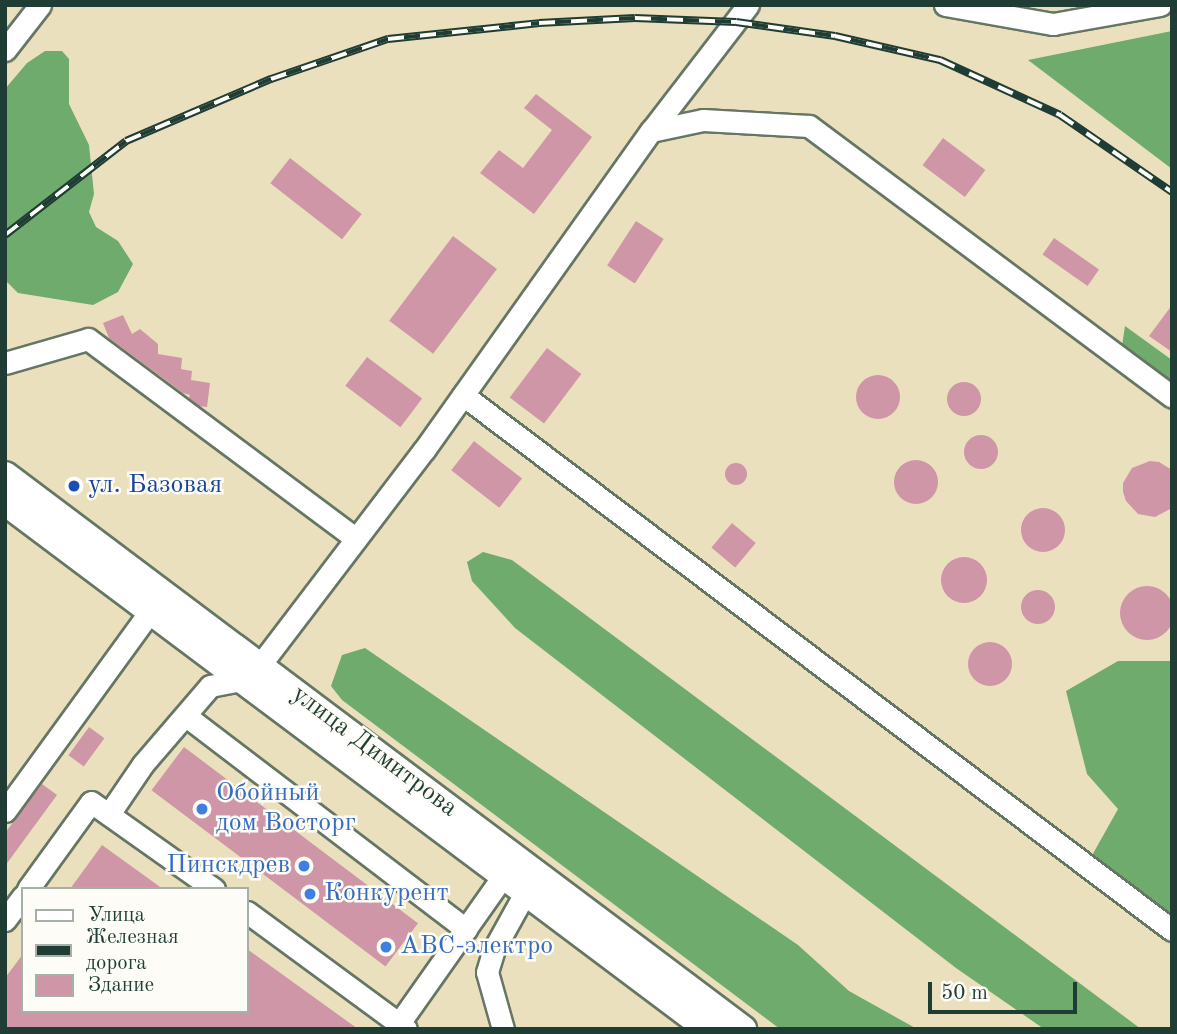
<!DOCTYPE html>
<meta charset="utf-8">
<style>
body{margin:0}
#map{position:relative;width:1177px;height:1034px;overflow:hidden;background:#ebe0bd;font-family:"Old Standard TT",serif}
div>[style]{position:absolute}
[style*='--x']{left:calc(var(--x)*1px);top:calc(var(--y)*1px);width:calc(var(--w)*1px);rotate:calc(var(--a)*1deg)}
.forest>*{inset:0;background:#6eab6c}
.building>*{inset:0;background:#ce96a7;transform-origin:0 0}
.round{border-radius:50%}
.roads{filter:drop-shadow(2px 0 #667664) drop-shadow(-2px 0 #667664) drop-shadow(0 2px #667664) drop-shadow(0 -2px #667664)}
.minor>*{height:21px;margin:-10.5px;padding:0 10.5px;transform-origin:10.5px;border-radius:10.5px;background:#fff}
.major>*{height:26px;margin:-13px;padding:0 13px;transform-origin:13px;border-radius:13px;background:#fff}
.rail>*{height:8px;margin-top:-4px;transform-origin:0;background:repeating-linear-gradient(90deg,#fdfcf7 0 16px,#1f3d34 0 32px);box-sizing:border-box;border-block:2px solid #1f3d34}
.dots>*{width:19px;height:19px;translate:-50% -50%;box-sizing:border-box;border:4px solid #fdfcf7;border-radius:50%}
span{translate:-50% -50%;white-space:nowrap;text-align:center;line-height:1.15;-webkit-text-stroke:5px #fdfcf7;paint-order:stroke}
.transit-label{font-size:26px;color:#164399}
.left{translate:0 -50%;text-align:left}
.street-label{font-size:26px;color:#1f3d34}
.shop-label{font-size:26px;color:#366cbe}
.right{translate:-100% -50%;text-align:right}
.frame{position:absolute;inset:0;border:7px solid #1f3d34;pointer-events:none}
.legend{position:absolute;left:21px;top:887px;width:228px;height:126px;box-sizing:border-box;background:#fdfcf7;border:2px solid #a4b0a9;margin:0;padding:9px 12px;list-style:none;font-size:21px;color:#1f3d34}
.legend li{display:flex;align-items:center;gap:14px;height:35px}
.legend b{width:35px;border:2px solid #a4b0a9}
.scale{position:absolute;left:928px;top:982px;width:149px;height:32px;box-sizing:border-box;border:4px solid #1f3d34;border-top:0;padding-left:9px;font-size:21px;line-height:24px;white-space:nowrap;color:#1f3d34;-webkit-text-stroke:5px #fdfcf7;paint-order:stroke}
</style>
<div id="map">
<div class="forest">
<div style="clip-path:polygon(1172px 31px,1172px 169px,1028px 60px)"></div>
<div style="clip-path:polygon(45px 51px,62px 51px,69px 59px,69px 104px,89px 145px,94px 194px,89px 212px,96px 227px,118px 241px,133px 264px,118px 292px,93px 305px,18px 293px,5px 280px,5px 89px,27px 63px)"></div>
<div style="clip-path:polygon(1125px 326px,1172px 360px,1172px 397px,1122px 346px)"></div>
<div style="clip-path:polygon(483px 552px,512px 560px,1141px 1029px,1044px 1029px,956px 968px,515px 628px,472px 581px,467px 562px)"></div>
<div style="clip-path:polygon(365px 648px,798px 945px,849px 991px,917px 1029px,780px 1029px,342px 700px,331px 686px,342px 655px)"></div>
<div style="clip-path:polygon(1118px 661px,1172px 661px,1172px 921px,1090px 859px,1118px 809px,1087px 774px,1066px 691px)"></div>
</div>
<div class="building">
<div style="clip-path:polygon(536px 94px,592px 137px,534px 214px,480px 173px,499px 150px,523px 168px,552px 130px,524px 108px)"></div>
<div style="left:943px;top:138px;width:53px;height:34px;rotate:37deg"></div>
<div style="left:290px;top:158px;width:91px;height:32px;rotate:38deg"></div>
<div style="left:636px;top:221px;width:33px;height:53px;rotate:33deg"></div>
<div style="left:453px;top:236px;width:55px;height:106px;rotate:37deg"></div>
<div style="left:1054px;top:238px;width:55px;height:20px;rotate:35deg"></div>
<div style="clip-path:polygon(1172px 305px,1172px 352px,1149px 336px)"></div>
<div style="clip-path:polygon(123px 315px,132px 334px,140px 329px,158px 344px,158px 354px,182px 358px,181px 369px,192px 371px,191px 380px,210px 383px,207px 407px,199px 406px,189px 398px,190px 395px,183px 393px,109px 338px,103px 323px)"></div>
<div style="left:547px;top:348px;width:43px;height:62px;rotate:37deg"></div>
<div style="left:367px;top:357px;width:69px;height:36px;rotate:37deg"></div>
<div class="round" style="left:856px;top:375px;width:44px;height:44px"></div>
<div class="round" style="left:947px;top:382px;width:34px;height:34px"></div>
<div class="round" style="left:964px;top:435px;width:34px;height:34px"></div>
<div style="left:474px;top:441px;width:61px;height:37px;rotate:38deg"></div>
<div class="round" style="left:894px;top:460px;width:44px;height:44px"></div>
<div style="clip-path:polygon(1150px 461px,1159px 462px,1172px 470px,1172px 508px,1155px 517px,1138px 514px,1126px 501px,1123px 492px,1123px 483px,1132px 468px)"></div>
<div class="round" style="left:725px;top:463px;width:22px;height:22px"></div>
<div class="round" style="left:1021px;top:508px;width:44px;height:44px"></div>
<div style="left:732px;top:523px;width:31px;height:32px;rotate:40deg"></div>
<div class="round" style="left:941px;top:557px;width:46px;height:46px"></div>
<div class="round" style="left:1120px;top:586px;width:54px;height:54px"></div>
<div class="round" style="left:1021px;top:590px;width:34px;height:34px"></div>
<div class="round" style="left:968px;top:642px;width:44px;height:44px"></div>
<div style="left:89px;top:727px;width:19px;height:35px;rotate:36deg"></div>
<div style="left:184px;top:747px;width:293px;height:54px;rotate:37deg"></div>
<div style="clip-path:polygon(42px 784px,57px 795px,5px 866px,5px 833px)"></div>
<div style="clip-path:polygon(102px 845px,163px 889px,70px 889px)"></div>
<div style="clip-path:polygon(247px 949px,358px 1029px,5px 1029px,5px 978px,23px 954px,23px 1011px,247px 1011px)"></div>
</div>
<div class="roads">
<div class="minor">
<div style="--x:945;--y:5;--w:110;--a:10"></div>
<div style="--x:1053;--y:24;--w:109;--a:-10.1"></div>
<div style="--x:5;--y:50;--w:57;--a:-52.1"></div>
<div style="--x:651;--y:131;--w:159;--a:-52.4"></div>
<div style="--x:5;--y:363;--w:86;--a:-16.1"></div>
<div style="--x:88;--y:339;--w:334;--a:36.7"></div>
<div style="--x:463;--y:395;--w:888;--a:37.04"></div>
<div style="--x:186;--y:716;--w:352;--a:37.3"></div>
<div style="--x:5;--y:811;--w:263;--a:-54"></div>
<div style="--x:109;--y:814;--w:60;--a:-55.8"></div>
<div style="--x:143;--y:764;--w:103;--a:-49.3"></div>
<div style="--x:210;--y:686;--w:36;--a:-11"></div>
<div style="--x:245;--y:679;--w:21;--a:-43"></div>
<div style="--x:260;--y:665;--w:270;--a:-52.7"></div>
<div style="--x:424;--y:450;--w:392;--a:-54.6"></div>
<div style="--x:651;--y:131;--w:53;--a:-11.9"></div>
<div style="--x:703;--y:120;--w:106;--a:3.2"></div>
<div style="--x:809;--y:126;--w:453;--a:36.7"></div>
<div style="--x:28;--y:889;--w:107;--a:-54.1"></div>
<div style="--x:91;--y:802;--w:151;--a:35.3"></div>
<div style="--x:247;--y:912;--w:197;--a:36.3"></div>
<div style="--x:5;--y:920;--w:30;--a:-53"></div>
<div style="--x:400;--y:1022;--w:179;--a:-54.8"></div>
<div style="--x:503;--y:1029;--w:59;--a:-105.7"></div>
<div style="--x:487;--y:972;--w:24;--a:-73"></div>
<div style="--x:494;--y:949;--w:64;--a:-61"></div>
</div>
<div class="major">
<div style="--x:5;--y:475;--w:923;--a:36.89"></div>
<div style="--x:5;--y:502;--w:879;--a:36.86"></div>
</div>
</div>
<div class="rail">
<div style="--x:5;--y:235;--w:153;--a:-37.8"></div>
<div style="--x:126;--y:141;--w:158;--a:-23.2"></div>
<div style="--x:271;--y:79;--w:124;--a:-18.9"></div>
<div style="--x:388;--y:39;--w:152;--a:-6"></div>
<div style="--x:539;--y:23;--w:96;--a:-3"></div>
<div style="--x:635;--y:18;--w:101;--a:2.3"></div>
<div style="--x:736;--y:22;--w:100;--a:8"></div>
<div style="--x:835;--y:36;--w:108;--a:12.9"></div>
<div style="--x:940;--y:60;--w:132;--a:24.6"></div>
<div style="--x:1060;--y:115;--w:136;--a:34.5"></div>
</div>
<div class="dots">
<div style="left:74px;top:486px;background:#1a4fb4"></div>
<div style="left:202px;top:809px;background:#3f7fe0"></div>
<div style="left:304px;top:866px;background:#3f7fe0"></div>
<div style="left:310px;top:894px;background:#3f7fe0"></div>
<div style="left:386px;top:947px;background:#3f7fe0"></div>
</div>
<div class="transit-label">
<span class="left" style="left:88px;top:486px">ул. Базовая</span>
</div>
<div class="street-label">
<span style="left:374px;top:752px;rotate:37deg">улица Димитрова</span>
</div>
<div class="shop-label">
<span class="left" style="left:216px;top:809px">Обойный<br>дом Восторг</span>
<span class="right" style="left:290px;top:866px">Пинскдрев</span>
<span class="left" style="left:324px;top:894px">Конкурент</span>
<span class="left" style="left:400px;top:947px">АВС-электро</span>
</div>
<div class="frame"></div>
<ul class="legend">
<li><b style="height:9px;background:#fff"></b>Улица</li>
<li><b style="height:9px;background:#1f3d34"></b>Железная дорога</li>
<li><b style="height:19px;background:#ce96a7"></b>Здание</li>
</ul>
<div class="scale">50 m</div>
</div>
